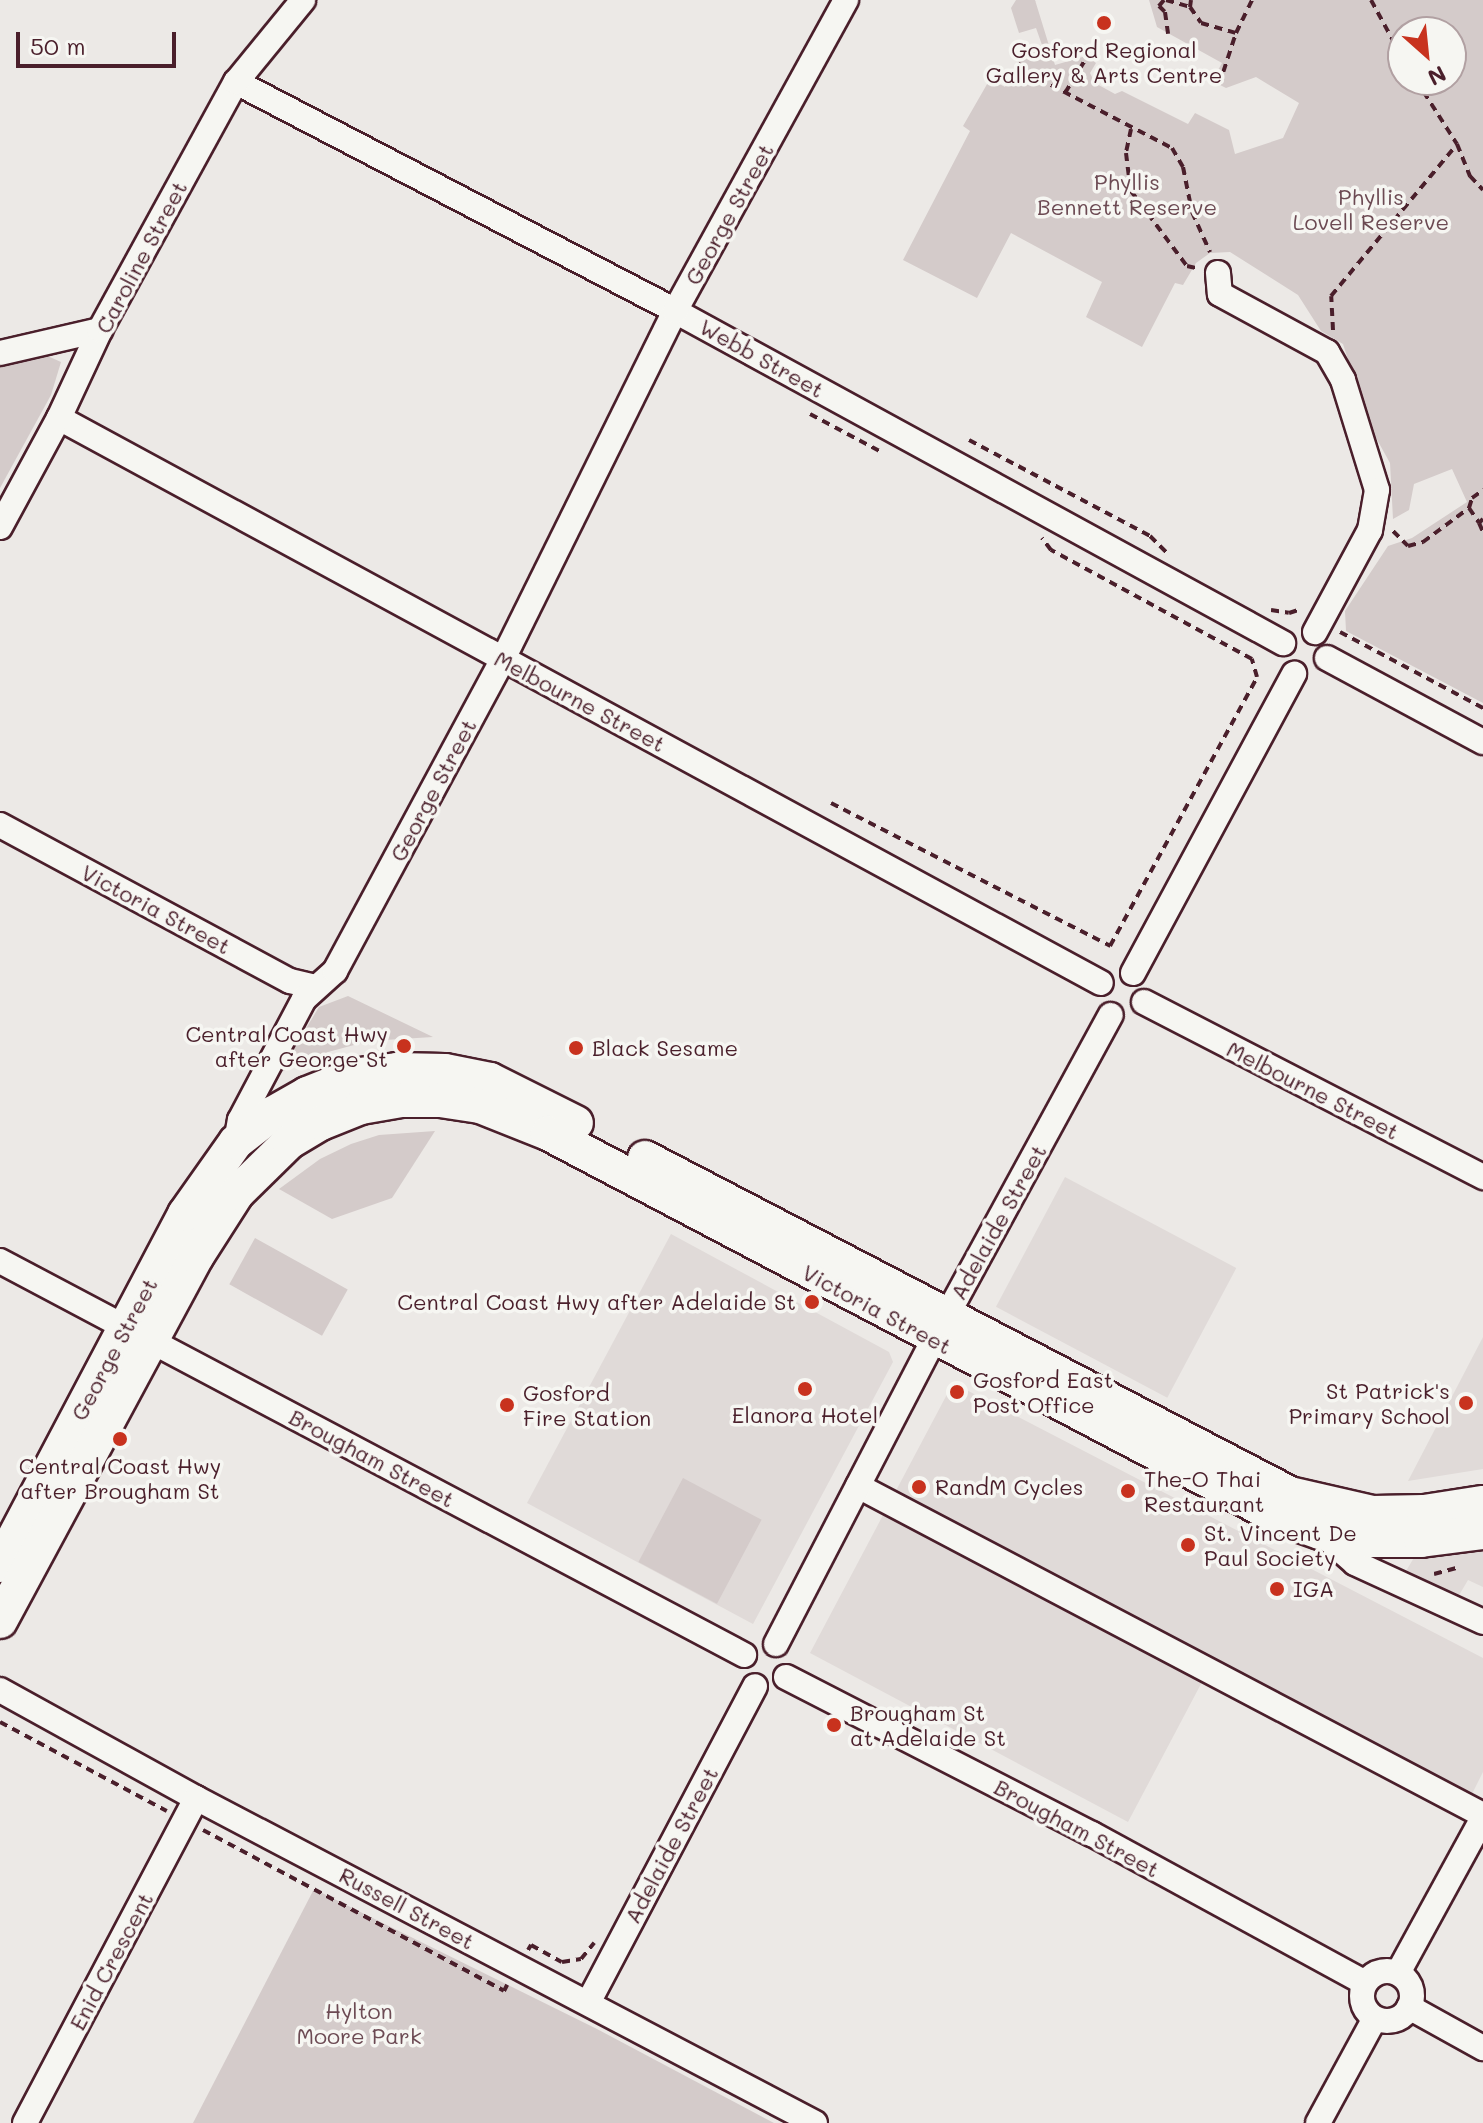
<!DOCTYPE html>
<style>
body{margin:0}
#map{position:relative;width:1483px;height:2123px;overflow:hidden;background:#ece9e6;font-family:Mali,sans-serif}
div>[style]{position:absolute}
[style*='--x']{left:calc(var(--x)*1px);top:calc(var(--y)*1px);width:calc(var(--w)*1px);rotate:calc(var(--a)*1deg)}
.built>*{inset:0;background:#e0dad8;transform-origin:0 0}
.green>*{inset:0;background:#d4cbca;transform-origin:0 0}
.path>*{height:4px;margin-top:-2px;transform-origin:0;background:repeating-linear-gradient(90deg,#4a1f2b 0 8px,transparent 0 14px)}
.roads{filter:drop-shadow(2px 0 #4a1f2b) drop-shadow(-2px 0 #4a1f2b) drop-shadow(0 2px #4a1f2b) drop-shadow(0 -2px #4a1f2b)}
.minor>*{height:24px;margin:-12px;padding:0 12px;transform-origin:12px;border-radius:12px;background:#f6f6f2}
.minor>.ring{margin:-12px;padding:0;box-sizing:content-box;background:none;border:24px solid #f6f6f2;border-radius:50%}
.highway>*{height:34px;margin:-17px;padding:0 17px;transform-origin:17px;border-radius:17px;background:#f6f6f2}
.dots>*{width:22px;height:22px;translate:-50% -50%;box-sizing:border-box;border:4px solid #f6f6f2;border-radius:50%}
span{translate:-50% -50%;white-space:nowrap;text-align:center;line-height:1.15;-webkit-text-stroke:7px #f6f6f2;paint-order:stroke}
.poi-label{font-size:22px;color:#4a1f2b}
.right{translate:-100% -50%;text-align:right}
.left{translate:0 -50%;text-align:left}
.park-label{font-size:22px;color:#6c4a53}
.street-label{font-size:22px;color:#4a1f2b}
.north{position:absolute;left:1387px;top:16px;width:80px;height:80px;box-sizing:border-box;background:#f6f6f2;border:2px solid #b1a0a2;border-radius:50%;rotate:153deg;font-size:22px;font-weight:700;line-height:32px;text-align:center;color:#4a1f2b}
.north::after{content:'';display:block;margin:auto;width:28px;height:36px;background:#c8321e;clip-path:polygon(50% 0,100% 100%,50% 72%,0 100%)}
.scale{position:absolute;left:16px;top:32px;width:160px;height:36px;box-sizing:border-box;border:4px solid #4a1f2b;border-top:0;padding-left:10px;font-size:24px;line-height:28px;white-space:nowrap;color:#4a1f2b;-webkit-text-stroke:6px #f6f6f2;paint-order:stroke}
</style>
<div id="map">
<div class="built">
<div style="left:1065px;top:1177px;width:194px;height:147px;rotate:28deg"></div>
<div style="clip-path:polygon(671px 1234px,889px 1352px,893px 1362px,753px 1624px,527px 1503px)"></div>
<div style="clip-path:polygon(1483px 1337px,1483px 1469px,1408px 1481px)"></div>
<div style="clip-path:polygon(953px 1383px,1483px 1658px,1483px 1772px,1464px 1810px,1202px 1682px,1128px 1822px,810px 1653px)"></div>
<div style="clip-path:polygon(1483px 1545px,1483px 1587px,1468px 1580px,1458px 1597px,1406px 1571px,1415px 1556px)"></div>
</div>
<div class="green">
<div style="clip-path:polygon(evenodd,1016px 0,1035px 0,1055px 65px,1086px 56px,1096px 63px,1090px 73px,1095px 83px,1115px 94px,1122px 91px,1188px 124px,1195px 113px,1229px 130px,1235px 154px,1283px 138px,1299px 103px,1256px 77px,1226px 88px,1212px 81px,1222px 63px,1157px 27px,1149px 0,1483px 0,1483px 703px,1346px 631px,1345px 611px,1388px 546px,1412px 538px,1467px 502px,1452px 469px,1414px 484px,1409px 510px,1393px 519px,1390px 463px,1370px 427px,1343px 344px,1321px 331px,1298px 295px,1230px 252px,1210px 253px,1196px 263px,1183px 285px,1175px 283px,1142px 347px,1086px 317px,1102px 282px,1011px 233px,977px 298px,903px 260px,970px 131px,963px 126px,990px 79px,1005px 87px,1024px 51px,1042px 45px,1036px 28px,1019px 33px,1011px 8px,1016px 0,1403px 32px,1451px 32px,1451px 80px,1403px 80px,1403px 32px)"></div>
<div style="clip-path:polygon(41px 353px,61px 362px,51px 395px,0 488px,0 364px)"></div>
<div style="clip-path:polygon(348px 996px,433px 1037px,369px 1041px,328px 1052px,279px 1073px,319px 1007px)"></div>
<div style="clip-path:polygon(435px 1131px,392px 1198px,332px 1219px,279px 1189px,320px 1159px,351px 1144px,379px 1135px)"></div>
<div style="left:255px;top:1238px;width:106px;height:53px;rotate:29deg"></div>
<div style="left:683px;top:1478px;width:89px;height:95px;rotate:28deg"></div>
<div style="clip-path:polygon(314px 1889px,597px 2029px,774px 2123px,193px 2123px)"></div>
</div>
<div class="path">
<div style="--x:1164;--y:0;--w:8;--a:130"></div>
<div style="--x:1159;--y:6;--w:8;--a:45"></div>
<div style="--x:1165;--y:12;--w:22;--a:82"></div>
<div style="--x:1166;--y:0;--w:25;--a:16"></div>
<div style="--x:1190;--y:7;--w:7;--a:-82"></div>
<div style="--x:1371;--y:0;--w:67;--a:61.5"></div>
<div style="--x:1190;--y:7;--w:19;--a:55"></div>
<div style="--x:1201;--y:23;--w:36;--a:16"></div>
<div style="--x:1018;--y:63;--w:12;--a:48"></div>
<div style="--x:1026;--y:72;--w:165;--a:27.5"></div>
<div style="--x:1172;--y:148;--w:22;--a:60"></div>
<div style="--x:1183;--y:167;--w:46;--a:78.7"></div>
<div style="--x:1192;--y:212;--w:44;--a:65.8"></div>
<div style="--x:1416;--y:80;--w:76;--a:57.4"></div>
<div style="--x:1219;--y:85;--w:55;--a:-71.9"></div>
<div style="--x:1236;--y:33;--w:37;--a:-64"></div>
<div style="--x:1065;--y:93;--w:42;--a:-58.6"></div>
<div style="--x:1131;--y:129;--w:25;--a:102"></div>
<div style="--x:1126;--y:153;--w:38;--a:83"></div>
<div style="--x:1131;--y:191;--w:94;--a:53.3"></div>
<div style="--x:1187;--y:266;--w:9;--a:13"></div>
<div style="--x:1333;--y:330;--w:34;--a:-93"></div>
<div style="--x:1331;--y:296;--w:197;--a:-50.3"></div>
<div style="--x:1457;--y:144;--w:35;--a:68"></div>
<div style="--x:1470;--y:176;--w:19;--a:47"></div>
<div style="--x:810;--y:414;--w:83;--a:28.1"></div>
<div style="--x:969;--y:440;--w:205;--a:27.9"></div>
<div style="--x:1150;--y:536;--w:25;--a:45"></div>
<div style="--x:1469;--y:508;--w:10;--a:-73"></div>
<div style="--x:1472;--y:498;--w:14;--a:-36"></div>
<div style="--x:1469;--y:508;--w:18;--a:56"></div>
<div style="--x:1483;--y:519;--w:6;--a:135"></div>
<div style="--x:1479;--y:523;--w:10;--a:66"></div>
<div style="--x:1393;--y:531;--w:21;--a:45"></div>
<div style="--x:1408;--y:546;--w:16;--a:-15"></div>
<div style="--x:1423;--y:542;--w:57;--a:-36.5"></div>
<div style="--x:1271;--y:610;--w:18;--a:9"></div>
<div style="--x:1289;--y:613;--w:13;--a:-18"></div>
<div style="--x:1340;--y:632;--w:162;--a:28"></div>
<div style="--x:831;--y:803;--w:314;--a:27.1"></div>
<div style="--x:1110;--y:946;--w:307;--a:-61.3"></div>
<div style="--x:1257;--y:677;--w:19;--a:-106"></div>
<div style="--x:1252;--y:659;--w:229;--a:-151.5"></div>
<div style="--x:1051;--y:550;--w:15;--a:-127"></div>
<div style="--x:1434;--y:1574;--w:24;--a:-15"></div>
<div style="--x:0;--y:1722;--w:189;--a:28.1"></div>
<div style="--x:203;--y:1830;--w:341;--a:28.1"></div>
<div style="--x:504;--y:1991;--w:7;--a:-63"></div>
<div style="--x:528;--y:1950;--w:6;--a:-59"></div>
<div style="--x:531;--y:1945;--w:35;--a:29"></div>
<div style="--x:562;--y:1962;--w:19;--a:-9"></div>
<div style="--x:581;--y:1959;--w:21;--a:-51"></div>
</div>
<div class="roads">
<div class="minor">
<div style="--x:236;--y:82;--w:495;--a:27.5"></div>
<div style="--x:675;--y:311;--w:693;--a:28.64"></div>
<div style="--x:1218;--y:273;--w:21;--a:85"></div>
<div style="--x:1220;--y:294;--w:122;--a:28.5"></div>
<div style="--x:1327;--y:352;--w:32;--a:60"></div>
<div style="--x:1343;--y:380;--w:115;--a:72.8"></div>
<div style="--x:1377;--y:490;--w:41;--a:99.9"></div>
<div style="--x:1370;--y:530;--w:116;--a:118.3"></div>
<div style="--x:0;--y:353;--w:103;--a:-13"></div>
<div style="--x:59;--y:418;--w:1185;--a:28.47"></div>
<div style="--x:0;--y:527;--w:124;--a:-61.6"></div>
<div style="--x:59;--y:418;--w:97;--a:-65"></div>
<div style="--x:100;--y:330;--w:283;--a:-61.3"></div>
<div style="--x:236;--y:82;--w:106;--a:-50.7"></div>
<div style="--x:1327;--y:658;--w:177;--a:28.3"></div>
<div style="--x:0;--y:825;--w:329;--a:28.3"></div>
<div style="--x:290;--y:981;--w:26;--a:13"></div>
<div style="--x:1133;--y:973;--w:340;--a:-61.7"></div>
<div style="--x:1144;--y:1002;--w:382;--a:27.3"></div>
<div style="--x:236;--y:1142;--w:22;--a:-80"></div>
<div style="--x:240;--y:1120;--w:137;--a:-62.1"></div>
<div style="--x:304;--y:999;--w:42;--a:-42.1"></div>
<div style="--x:335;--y:971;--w:354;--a:-61.7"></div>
<div style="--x:503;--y:659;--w:388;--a:-63.7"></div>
<div style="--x:675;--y:311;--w:355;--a:-61.2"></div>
<div style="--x:0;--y:1261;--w:842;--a:27.9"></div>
<div style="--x:858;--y:1486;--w:706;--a:27.76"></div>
<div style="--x:1322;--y:1534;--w:44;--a:41.3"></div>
<div style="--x:1355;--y:1563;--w:141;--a:24.7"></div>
<div style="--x:776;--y:1644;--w:343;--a:-62.6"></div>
<div style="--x:934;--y:1339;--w:369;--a:-61.4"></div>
<div style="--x:786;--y:1677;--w:344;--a:27.2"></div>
<div style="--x:1092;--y:1834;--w:311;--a:28.6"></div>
<div style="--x:0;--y:1690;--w:224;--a:28.9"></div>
<div style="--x:196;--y:1798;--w:699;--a:27.7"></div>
<div class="ring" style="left:1362px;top:1971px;width:26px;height:26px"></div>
<div style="--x:1398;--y:1973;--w:177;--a:-61.3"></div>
<div style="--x:588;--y:2003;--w:358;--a:-62.2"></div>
<div style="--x:1409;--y:2007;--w:85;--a:29"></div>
<div style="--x:25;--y:2123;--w:367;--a:-62.2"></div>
<div style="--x:1318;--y:2123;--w:119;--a:-61.5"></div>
</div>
<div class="highway">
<div style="--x:645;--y:1158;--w:727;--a:27.52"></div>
<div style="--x:1290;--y:1494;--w:85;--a:12.9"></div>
<div style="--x:1373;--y:1513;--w:51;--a:-1.1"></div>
<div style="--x:1424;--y:1512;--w:60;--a:-8.7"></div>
<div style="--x:0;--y:1565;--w:397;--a:-62.2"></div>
<div style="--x:185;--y:1214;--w:88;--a:-54.7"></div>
<div style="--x:236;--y:1142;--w:46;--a:-37.9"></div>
<div style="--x:272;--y:1114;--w:40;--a:-29.7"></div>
<div style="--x:307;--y:1094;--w:48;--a:-21.8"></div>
<div style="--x:352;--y:1076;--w:45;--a:-7.6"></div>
<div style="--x:397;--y:1070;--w:48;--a:1.2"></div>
<div style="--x:445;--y:1071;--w:46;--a:11.3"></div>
<div style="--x:490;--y:1080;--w:96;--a:26.6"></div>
<div style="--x:0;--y:1621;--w:413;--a:-61.7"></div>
<div style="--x:196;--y:1257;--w:76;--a:-57.4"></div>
<div style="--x:237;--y:1193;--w:73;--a:-44.4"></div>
<div style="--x:289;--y:1142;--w:37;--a:-31"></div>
<div style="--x:321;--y:1123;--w:43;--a:-21.8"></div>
<div style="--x:361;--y:1107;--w:41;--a:-9.9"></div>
<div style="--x:401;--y:1100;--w:39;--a:0"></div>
<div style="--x:440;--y:1100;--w:40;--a:8.5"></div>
<div style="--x:480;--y:1106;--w:73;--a:21.7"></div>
<div style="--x:548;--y:1133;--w:827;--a:27.74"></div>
<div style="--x:1280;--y:1518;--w:42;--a:19.3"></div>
<div style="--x:1320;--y:1532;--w:51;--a:9.1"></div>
<div style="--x:1370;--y:1540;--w:51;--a:0"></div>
<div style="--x:1421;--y:1540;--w:63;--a:-7.4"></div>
</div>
</div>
<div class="dots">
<div style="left:1104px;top:23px;background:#c8321e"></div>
<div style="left:404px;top:1046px;background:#c8321e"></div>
<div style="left:576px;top:1048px;background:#c8321e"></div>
<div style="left:812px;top:1302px;background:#c8321e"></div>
<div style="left:805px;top:1389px;background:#c8321e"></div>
<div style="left:957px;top:1392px;background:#c8321e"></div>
<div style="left:1466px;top:1403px;background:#c8321e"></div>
<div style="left:507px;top:1405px;background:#c8321e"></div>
<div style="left:120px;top:1439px;background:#c8321e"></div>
<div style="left:919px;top:1487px;background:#c8321e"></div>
<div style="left:1128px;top:1491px;background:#c8321e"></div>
<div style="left:1188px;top:1545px;background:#c8321e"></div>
<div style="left:1277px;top:1589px;background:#c8321e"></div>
<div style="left:834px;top:1725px;background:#c8321e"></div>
</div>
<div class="poi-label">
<span style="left:1104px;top:62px">Gosford Regional<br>Gallery &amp; Arts Centre</span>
<span class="right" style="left:388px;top:1046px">Central Coast Hwy<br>after George St</span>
<span class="left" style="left:592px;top:1048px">Black Sesame</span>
<span class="right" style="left:796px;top:1302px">Central Coast Hwy after Adelaide St</span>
<span class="left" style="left:973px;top:1392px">Gosford East<br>Post Office</span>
<span class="right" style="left:1450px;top:1403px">St Patrick's<br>Primary School</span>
<span class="left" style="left:523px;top:1405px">Gosford<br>Fire Station</span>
<span style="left:805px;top:1415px">Elanora Hotel</span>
<span style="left:120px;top:1478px">Central Coast Hwy<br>after Brougham St</span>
<span class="left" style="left:1144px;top:1491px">The-O Thai<br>Restaurant</span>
<span class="left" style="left:935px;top:1487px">RandM Cycles</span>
<span class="left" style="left:1204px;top:1545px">St. Vincent De<br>Paul Society</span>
<span class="left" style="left:1293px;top:1589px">IGA</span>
<span class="left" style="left:850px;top:1725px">Brougham St<br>at Adelaide St</span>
</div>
<div class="park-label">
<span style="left:1127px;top:194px">Phyllis<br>Bennett Reserve</span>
<span style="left:1371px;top:209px">Phyllis<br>Lovell Reserve</span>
<span style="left:359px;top:2023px">Hylton<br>Moore Park</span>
</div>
<div class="street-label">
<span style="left:729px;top:214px;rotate:-61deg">George Street</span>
<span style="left:141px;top:257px;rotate:-62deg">Caroline Street</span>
<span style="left:762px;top:358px;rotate:29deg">Webb Street</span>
<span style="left:580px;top:701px;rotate:28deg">Melbourne Street</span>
<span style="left:433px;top:790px;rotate:-62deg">George Street</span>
<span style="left:156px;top:909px;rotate:28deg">Victoria Street</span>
<span style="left:1313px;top:1090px;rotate:27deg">Melbourne Street</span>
<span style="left:998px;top:1222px;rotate:-61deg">Adelaide Street</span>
<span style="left:877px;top:1309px;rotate:28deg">Victoria Street</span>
<span style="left:114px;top:1349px;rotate:-62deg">George Street</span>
<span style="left:372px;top:1458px;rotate:28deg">Brougham Street</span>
<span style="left:1077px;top:1828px;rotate:28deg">Brougham Street</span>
<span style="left:671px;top:1845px;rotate:-62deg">Adelaide Street</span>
<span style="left:407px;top:1908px;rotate:28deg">Russell Street</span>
<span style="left:111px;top:1961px;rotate:-62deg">Enid Crescent</span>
</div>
<div class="north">N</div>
<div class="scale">50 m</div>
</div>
